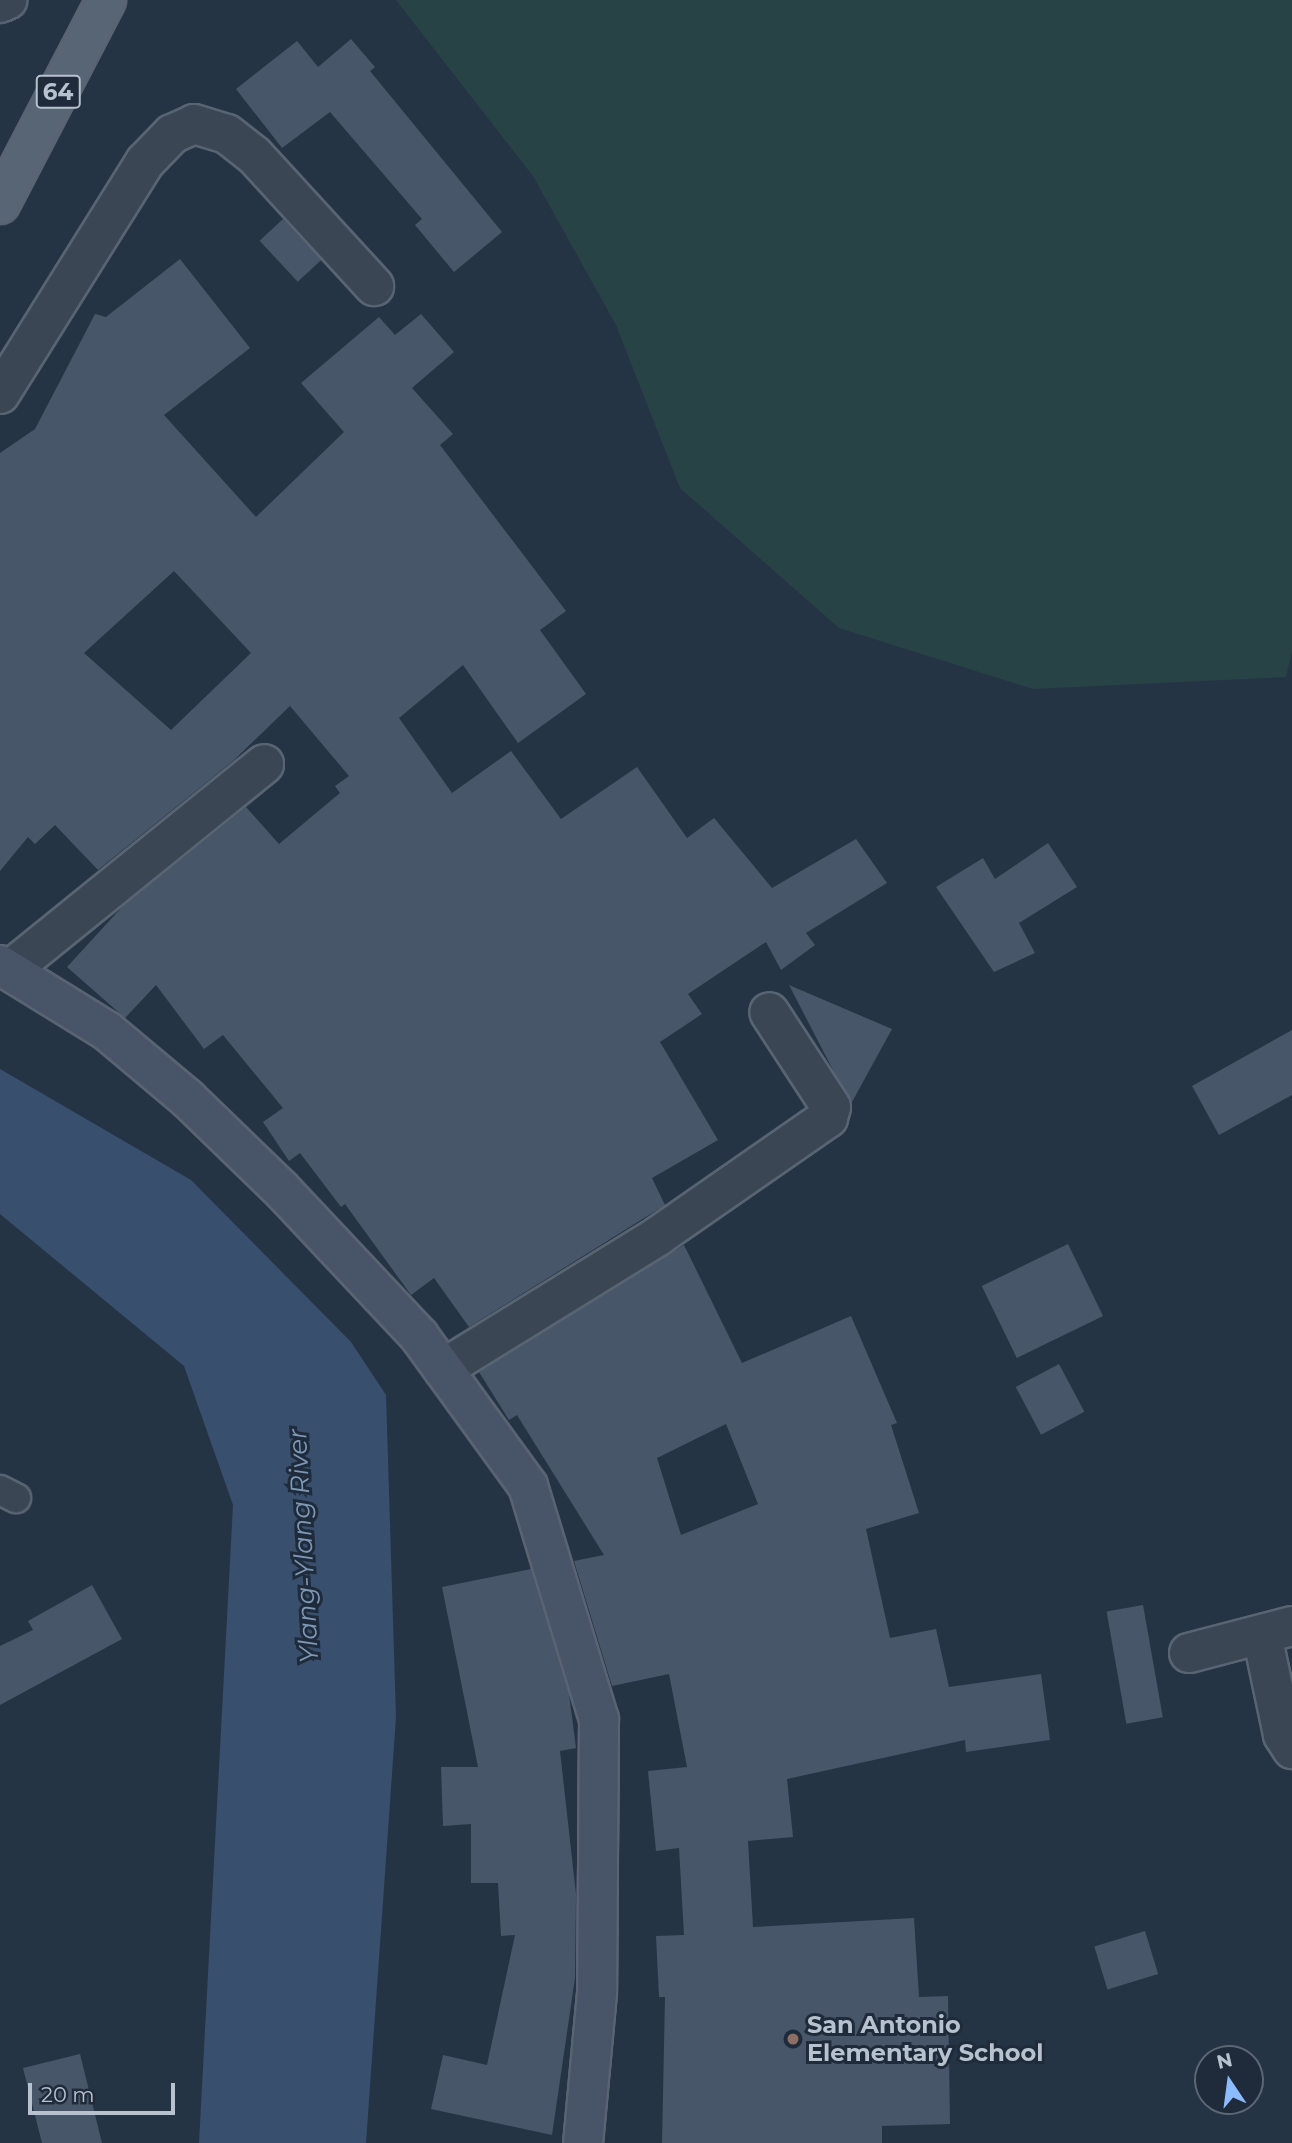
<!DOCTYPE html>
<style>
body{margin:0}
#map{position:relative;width:1292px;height:2143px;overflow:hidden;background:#253445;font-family:Montserrat,sans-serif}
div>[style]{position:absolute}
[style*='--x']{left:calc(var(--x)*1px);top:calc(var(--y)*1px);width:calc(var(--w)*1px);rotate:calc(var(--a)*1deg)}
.green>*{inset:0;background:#284346}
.water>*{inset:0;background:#38506d}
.building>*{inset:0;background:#475669;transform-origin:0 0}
.roads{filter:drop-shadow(2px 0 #596472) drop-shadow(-2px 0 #596472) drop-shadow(0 2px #596472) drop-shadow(0 -2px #596472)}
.lane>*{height:28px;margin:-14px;padding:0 14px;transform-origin:14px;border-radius:14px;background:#3a4654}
.street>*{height:38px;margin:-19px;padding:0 19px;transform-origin:19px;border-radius:19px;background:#3a4654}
.secondary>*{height:38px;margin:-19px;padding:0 19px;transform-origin:19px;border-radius:19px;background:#485568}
.primary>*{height:38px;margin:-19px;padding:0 19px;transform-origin:19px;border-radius:19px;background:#586574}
.dots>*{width:19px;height:19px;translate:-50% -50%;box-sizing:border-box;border:4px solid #1f2b3a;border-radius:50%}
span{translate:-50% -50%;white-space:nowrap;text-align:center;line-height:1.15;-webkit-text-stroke:6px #1f2b3a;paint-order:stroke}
.shield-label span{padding:2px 5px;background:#1f2b3a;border:2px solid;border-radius:5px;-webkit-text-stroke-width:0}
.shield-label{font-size:23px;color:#b8c1ce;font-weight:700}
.poi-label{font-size:24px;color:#b8c1ce;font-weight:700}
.left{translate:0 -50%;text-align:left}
.water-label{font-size:26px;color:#7d98b7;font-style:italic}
.north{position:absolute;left:1194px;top:2045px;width:70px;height:70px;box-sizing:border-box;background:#1f2b3a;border:2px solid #5c6775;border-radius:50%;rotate:347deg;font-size:19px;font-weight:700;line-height:28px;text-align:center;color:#b8c1ce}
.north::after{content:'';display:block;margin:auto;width:24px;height:32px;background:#8cbcff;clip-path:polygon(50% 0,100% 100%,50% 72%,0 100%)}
.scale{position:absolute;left:28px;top:2083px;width:147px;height:32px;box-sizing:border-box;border:4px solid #b8c1ce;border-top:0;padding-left:9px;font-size:21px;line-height:24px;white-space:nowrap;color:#b8c1ce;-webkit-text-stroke:5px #1f2b3a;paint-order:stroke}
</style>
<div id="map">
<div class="green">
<div style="clip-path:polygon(396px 0,1292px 0,1292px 651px,1286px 677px,1033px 689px,839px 628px,680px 488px,616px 325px,533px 176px)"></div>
</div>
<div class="water">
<div style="clip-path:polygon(0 1069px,191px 1180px,351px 1342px,386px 1395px,396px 1717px,366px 2143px,199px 2143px,233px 1505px,184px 1366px,0 1214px)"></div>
</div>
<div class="building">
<div style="clip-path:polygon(351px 39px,375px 67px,370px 71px,502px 232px,454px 272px,415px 225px,422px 219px,330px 112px,282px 148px,236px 89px,297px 41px,318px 67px)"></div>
<div style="left:283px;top:219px;width:56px;height:32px;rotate:47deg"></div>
<div style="clip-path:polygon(evenodd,180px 259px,250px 348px,164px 415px,256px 517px,344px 432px,301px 383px,379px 317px,395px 335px,421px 314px,454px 352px,412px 388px,453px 434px,440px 445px,566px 611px,540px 630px,586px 694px,518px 743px,463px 665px,399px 718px,452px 793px,511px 751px,561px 819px,637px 767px,687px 838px,714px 818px,772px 888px,856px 839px,887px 883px,806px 933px,815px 945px,781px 970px,766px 942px,688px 994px,702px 1014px,660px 1042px,718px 1140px,652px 1178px,665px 1205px,469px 1327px,434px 1278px,411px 1295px,345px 1204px,341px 1207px,300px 1153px,289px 1161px,263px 1122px,283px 1108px,223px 1035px,204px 1049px,156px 985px,125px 1018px,67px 967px,122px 907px,246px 807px,279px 844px,340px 793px,335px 786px,349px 776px,290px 706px,233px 761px,98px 870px,55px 825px,35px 844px,28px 837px,0 871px,0 453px,35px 429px,95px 314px,106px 317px,180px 259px,174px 571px,251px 653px,171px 730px,84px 653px,174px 571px)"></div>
<div style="clip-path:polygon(1048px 843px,1077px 887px,1019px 923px,1035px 953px,994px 972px,936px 887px,983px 858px,995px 879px)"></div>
<div style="clip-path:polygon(789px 985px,892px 1029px,852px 1102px,834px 1072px)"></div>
<div style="clip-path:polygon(1292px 1030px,1292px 1095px,1219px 1135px,1192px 1086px)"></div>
<div style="left:1068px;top:1244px;width:80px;height:96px;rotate:64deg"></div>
<div style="clip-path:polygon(evenodd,684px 1245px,742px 1363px,851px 1316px,897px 1423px,891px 1425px,919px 1513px,866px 1529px,890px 1638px,936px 1629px,949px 1687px,1041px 1674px,1050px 1740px,966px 1752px,965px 1740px,787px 1779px,793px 1837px,748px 1841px,753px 1927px,914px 1918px,919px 1997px,948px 1996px,950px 2124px,882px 2126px,882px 2143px,662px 2143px,665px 1997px,659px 1997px,656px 1936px,684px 1935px,679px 1848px,656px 1851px,648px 1771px,687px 1767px,669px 1674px,612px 1686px,574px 1561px,604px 1555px,517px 1415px,509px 1420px,479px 1372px,684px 1245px,726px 1424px,758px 1504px,681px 1535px,657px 1458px,726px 1424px)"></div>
<div style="left:1059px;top:1364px;width:54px;height:49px;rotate:62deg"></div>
<div style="clip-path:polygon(531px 1569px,569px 1694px,576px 1748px,560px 1751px,576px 1894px,575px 1978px,552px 2135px,431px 2109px,443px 2055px,487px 2065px,515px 1935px,501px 1936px,498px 1883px,471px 1883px,471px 1824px,443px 1826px,441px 1767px,478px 1767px,442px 1587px)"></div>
<div style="clip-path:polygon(92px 1585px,122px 1639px,0 1705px,0 1646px,33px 1630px,28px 1621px)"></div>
<div style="left:1143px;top:1605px;width:114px;height:37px;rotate:80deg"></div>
<div style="left:1145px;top:1931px;width:45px;height:53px;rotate:73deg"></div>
<div style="clip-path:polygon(80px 2054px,102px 2143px,42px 2143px,23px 2068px)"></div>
</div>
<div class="roads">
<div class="lane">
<div style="--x:0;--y:1490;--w:18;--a:27"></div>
</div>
<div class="street">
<div style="--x:0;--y:3;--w:8;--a:-23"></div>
<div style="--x:0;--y:394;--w:274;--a:-58"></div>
<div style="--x:145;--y:162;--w:39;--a:-46"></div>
<div style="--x:172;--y:134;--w:24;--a:-24"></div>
<div style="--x:194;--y:124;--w:34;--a:17"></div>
<div style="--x:227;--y:134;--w:34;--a:38"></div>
<div style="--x:254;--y:155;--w:178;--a:47.5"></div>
<div style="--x:10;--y:970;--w:327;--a:-39"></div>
<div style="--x:443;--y:1369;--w:253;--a:-31.7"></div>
<div style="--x:658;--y:1236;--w:207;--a:-34.8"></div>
<div style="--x:828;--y:1118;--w:11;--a:-75"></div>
<div style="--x:831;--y:1107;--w:113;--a:-123.1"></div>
<div style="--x:1262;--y:1635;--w:102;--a:78.1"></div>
<div style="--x:1283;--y:1735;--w:17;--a:57"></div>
<div style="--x:1189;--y:1653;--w:106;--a:-14.7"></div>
</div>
<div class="secondary">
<div style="--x:0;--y:965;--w:126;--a:31.7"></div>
<div style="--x:107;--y:1031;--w:106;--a:40"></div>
<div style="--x:188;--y:1099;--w:129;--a:44.1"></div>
<div style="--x:281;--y:1189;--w:202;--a:46.8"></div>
<div style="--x:419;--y:1336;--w:185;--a:54"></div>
<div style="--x:528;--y:1486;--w:244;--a:73.1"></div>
<div style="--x:599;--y:1719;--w:274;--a:90.4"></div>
<div style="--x:597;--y:1993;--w:151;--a:95.3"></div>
</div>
<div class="primary">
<div style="--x:0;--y:204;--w:230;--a:-62.5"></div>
</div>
</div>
<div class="dots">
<div style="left:793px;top:2039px;background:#8d6e63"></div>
</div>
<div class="shield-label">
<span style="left:58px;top:92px">64</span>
</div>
<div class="poi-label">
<span class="left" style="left:807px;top:2039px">San Antonio<br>Elementary School</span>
</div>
<div class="water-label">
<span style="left:304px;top:1546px;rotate:-93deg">Ylang-Ylang River</span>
</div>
<div class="north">N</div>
<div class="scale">20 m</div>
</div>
